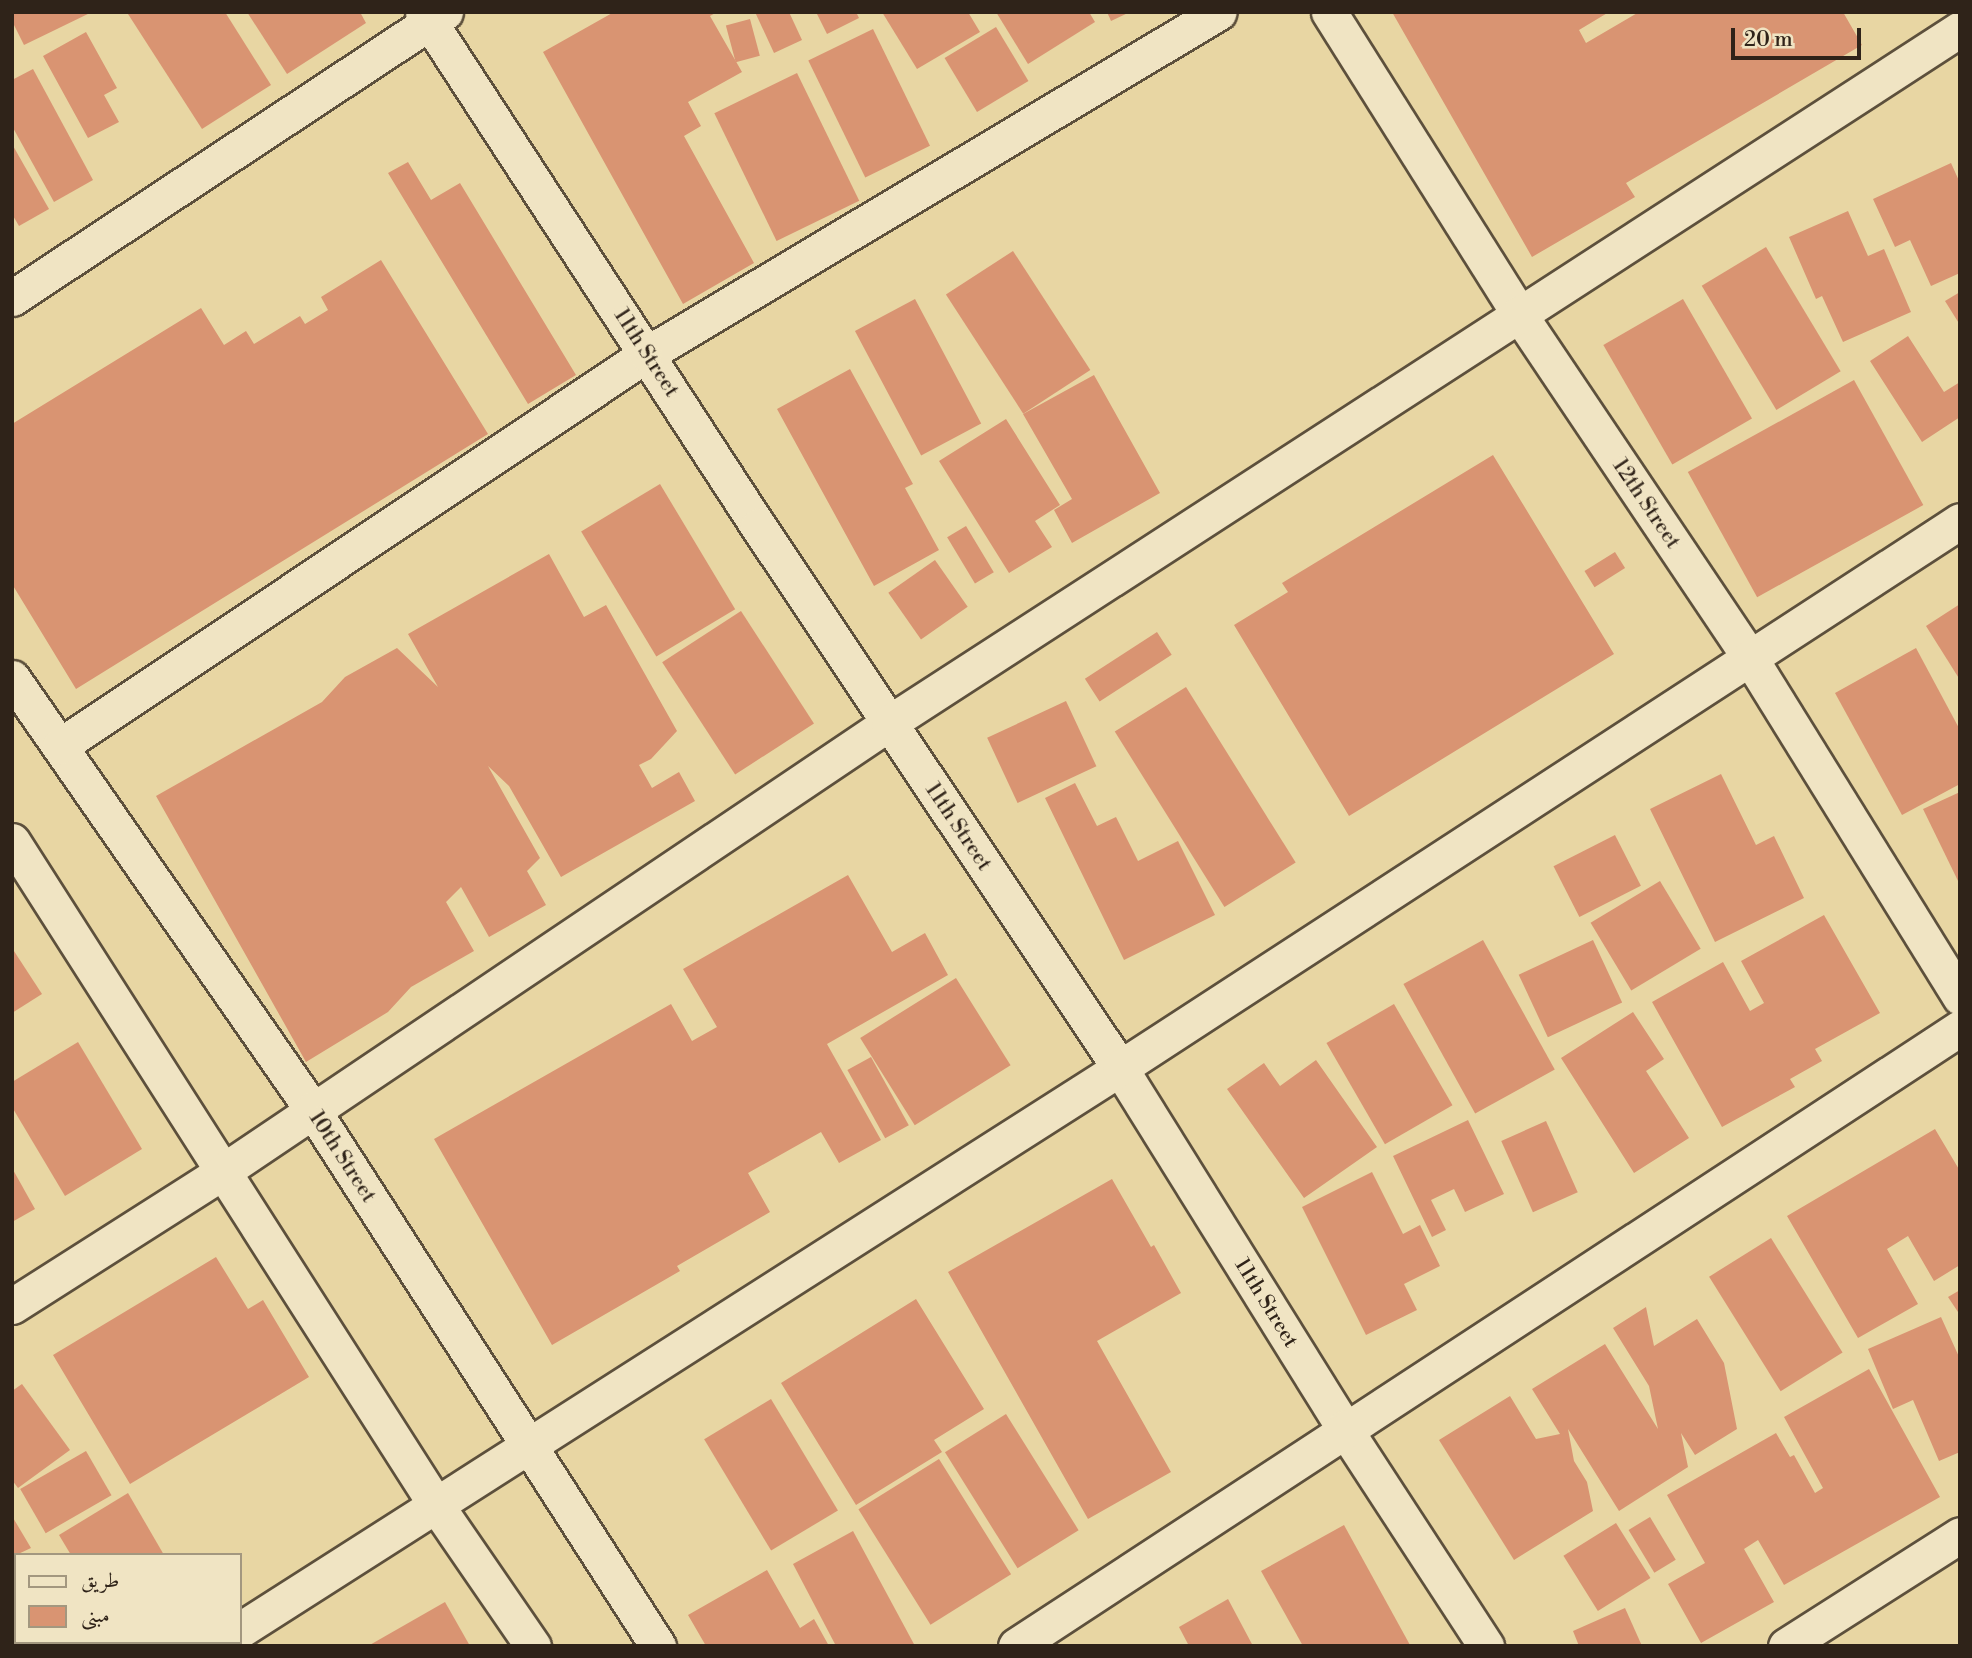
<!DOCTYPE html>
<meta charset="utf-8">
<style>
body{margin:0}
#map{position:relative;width:1972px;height:1658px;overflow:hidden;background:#e8d6a3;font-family:"Libre Bodoni",Amiri,serif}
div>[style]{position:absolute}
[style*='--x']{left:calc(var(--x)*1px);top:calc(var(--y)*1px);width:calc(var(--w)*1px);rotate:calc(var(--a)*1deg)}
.building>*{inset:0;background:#d99472;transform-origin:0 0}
.roads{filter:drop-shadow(2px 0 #5d503c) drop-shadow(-2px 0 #5d503c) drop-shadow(0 2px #5d503c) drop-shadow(0 -2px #5d503c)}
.minor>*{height:35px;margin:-17.5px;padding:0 17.5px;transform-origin:17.5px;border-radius:17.5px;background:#f0e4c3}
span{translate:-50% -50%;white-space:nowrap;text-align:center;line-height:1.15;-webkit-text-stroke:7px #f0e4c3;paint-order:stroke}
.street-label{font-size:21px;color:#2f2319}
.frame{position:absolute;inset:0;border:14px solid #2f2319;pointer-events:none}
.legend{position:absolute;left:14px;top:1553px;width:228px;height:91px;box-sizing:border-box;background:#f0e4c3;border:2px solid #a3977f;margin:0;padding:9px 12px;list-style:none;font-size:21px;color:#2f2319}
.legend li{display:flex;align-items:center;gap:14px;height:35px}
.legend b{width:35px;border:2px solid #a3977f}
.scale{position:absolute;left:1731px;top:28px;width:130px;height:32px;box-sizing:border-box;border:4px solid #2f2319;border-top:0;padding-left:9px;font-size:21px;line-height:24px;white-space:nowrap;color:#2f2319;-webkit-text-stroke:5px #f0e4c3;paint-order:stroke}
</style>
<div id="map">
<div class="building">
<div style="clip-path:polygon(12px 12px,92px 12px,24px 45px,12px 21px)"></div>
<div style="clip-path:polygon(131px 12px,225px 12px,271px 85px,202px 129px,128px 14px)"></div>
<div style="clip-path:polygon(247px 12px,360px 12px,366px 23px,287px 74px)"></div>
<div style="clip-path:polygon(614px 12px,717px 12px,710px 16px,742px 72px,688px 102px,701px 126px,684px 136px,754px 263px,683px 304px,543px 52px)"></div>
<div style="clip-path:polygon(755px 12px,789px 12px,802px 40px,774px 53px)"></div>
<div style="clip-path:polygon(816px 12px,856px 12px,859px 18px,827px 34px)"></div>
<div style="clip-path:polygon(882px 12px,968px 12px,980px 32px,917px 69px)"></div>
<div style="clip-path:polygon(996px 12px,1089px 12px,1095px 22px,1028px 64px)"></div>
<div style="clip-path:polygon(1107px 12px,1130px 12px,1111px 21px)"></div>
<div style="clip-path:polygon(1392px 12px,1609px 12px,1579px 30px,1586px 43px,1639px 12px,1843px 12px,1862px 45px,1626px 183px,1635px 197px,1532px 257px)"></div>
<div style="left:750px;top:19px;width:38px;height:25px;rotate:75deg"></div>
<div style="left:996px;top:27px;width:63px;height:60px;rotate:59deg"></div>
<div style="left:873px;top:29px;width:130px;height:72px;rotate:64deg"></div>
<div style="clip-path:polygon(86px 32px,117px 88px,104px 95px,119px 122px,88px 138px,43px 56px)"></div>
<div style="clip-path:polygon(33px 69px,93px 180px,54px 202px,12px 126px,12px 80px)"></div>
<div style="left:797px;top:73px;width:142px;height:92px;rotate:64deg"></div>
<div style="clip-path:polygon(12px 144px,49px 209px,19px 226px,12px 214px)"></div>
<div style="clip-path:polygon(408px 162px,431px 200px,460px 183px,576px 375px,528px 404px,388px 173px)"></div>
<div style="clip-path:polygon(1951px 163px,1960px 183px,1960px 273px,1931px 286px,1910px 240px,1895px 247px,1873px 199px)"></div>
<div style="clip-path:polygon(1848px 211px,1868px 256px,1884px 249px,1911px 312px,1843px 342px,1822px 296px,1816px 299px,1789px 237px)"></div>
<div style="left:1766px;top:247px;width:145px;height:75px;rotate:59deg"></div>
<div style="left:1013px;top:251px;width:142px;height:80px;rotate:57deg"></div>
<div style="clip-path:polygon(381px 260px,488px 434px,76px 689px,12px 584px,12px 424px,201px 308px,224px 345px,246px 331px,254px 344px,300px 316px,305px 324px,328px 310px,321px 297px)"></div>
<div style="clip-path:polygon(1960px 292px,1960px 325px,1945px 301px)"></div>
<div style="left:915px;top:299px;width:141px;height:68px;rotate:62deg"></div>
<div style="left:1683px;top:299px;width:138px;height:92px;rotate:60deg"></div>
<div style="clip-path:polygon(1908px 336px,1944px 392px,1960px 382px,1960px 417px,1922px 442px,1870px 361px)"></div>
<div style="clip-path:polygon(850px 369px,913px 484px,905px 488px,939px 550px,874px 586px,777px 409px)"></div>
<div style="clip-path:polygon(1094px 375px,1160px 493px,1072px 543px,1054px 510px,1072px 499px,1023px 414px)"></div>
<div style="left:1854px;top:380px;width:143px;height:190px;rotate:61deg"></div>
<div style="clip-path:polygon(1006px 419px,1060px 505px,1035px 521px,1052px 547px,1009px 573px,939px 461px)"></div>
<div style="clip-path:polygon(1493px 455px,1614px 654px,1349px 816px,1234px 625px,1288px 592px,1282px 583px)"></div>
<div style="left:660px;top:484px;width:146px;height:92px;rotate:59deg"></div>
<div style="left:966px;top:526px;width:54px;height:22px;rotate:59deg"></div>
<div style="left:1615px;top:552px;width:19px;height:36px;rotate:58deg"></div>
<div style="clip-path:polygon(549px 554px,584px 617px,606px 605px,677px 731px,651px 759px,639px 765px,652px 788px,679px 772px,695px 801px,561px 877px,509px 786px,488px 766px,540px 858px,527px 871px,546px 905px,489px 937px,461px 887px,446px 902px,474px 951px,411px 987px,388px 1012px,306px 1062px,156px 796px,322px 702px,345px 677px,397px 648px,438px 687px,408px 634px)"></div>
<div style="left:935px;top:560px;width:57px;height:57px;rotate:55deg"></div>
<div style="clip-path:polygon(1960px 604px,1960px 680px,1926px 626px)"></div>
<div style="left:741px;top:611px;width:134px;height:94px;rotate:57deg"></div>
<div style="left:1157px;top:632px;width:27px;height:86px;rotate:57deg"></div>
<div style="clip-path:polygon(1916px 648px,1960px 730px,1960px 784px,1902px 815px,1835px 693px)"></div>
<div style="left:1186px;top:687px;width:207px;height:84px;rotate:58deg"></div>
<div style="left:1066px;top:701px;width:72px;height:87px;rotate:65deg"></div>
<div style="clip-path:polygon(1721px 774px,1756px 845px,1774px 836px,1804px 898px,1715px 942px,1650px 809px)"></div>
<div style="clip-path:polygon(1075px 783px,1097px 826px,1116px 817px,1138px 861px,1178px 841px,1215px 915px,1124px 960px,1045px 798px)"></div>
<div style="clip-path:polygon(1960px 792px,1960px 885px,1923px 809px)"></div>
<div style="left:1615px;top:835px;width:57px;height:69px;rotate:63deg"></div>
<div style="clip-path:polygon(848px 875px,892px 952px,925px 933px,948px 975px,827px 1044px,881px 1140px,839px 1163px,821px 1132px,748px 1173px,770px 1212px,677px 1266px,680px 1271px,552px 1345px,434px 1139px,671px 1004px,692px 1041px,717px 1027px,683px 969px)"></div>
<div style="left:1660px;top:881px;width:79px;height:81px;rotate:59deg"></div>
<div style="clip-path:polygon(1824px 915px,1880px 1013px,1815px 1049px,1822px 1061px,1790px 1079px,1795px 1087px,1722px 1127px,1652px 1002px,1723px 962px,1750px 1011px,1764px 1003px,1741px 961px)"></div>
<div style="left:1483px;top:940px;width:148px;height:91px;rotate:61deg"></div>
<div style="left:1593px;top:940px;width:69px;height:82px;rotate:65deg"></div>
<div style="clip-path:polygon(12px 948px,42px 994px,12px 1013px)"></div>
<div style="left:956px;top:978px;width:103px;height:113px;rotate:58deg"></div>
<div style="left:1394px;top:1004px;width:117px;height:78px;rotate:60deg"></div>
<div style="clip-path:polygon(1633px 1012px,1664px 1059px,1646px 1071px,1689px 1138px,1634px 1173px,1561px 1058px)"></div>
<div style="clip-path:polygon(78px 1042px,142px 1149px,65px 1196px,12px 1107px,12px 1082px)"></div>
<div style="left:871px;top:1057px;width:78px;height:27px;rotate:61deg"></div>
<div style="clip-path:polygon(1316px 1060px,1377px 1147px,1304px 1198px,1227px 1089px,1264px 1063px,1280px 1086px)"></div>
<div style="clip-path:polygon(1468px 1120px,1504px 1194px,1465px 1212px,1454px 1189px,1431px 1200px,1446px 1230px,1432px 1237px,1393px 1156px)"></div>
<div style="left:1546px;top:1121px;width:78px;height:49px;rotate:66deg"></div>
<div style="clip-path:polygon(1935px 1129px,1960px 1171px,1960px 1265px,1934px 1281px,1908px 1236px,1887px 1249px,1918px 1304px,1858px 1338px,1787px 1216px)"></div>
<div style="clip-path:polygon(12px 1168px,35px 1209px,12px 1222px)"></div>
<div style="clip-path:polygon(1372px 1172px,1403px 1234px,1420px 1225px,1440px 1266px,1404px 1284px,1417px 1310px,1366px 1335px,1302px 1207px)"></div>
<div style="clip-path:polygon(1112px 1179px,1151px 1247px,1154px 1245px,1181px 1293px,1097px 1341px,1171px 1472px,1088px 1519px,948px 1272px)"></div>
<div style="left:1771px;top:1238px;width:135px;height:73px;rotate:58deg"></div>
<div style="clip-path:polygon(216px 1257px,248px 1309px,263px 1300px,309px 1377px,130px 1484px,53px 1355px)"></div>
<div style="clip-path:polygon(1960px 1290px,1960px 1315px,1948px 1297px)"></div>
<div style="clip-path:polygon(916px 1299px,984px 1409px,934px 1440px,942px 1452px,856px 1505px,781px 1383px)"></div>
<div style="clip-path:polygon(1646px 1307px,1654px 1346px,1697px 1319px,1724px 1363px,1737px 1429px,1695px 1455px,1681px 1433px,1688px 1467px,1619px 1511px,1568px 1429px,1574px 1461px,1587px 1482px,1593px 1511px,1514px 1560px,1439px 1440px,1510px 1396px,1536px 1439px,1560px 1434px,1532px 1389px,1605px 1344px,1658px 1429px,1649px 1386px,1613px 1328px)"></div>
<div style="clip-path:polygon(1941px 1317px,1960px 1359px,1960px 1452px,1939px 1461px,1913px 1400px,1893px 1409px,1868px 1349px)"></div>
<div style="clip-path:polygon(1869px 1369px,1940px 1497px,1784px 1585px,1758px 1540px,1744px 1549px,1774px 1602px,1701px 1643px,1668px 1584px,1705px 1563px,1667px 1495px,1776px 1433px,1790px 1457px,1794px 1455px,1815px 1493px,1823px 1488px,1784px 1417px)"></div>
<div style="clip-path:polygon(22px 1384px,70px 1450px,18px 1488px,12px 1480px,12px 1391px)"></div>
<div style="left:771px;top:1399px;width:130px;height:78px;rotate:59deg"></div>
<div style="left:1006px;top:1414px;width:137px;height:72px;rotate:58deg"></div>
<div style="left:86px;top:1451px;width:51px;height:76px;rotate:60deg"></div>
<div style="left:939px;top:1459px;width:136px;height:95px;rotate:58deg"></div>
<div style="clip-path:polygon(128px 1493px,164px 1555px,71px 1555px,59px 1535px)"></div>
<div style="clip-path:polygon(12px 1516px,31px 1548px,16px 1555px,12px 1560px)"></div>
<div style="left:1650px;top:1517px;width:50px;height:25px;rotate:59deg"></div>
<div style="left:1616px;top:1523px;width:65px;height:62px;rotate:58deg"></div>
<div style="clip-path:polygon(1344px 1525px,1410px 1645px,1408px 1646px,1303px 1646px,1261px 1571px)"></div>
<div style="clip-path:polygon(853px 1531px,915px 1646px,836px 1646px,793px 1564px)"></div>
<div style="clip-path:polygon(767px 1570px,800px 1628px,814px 1619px,829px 1646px,706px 1646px,688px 1615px)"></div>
<div style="clip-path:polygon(16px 1581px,16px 1642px,103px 1642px,105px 1646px,12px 1646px,12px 1582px)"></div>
<div style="clip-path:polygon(1228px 1599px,1253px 1646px,1189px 1646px,1179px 1627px)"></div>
<div style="clip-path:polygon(445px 1602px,470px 1646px,368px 1646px)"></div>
<div style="clip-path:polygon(1625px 1608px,1642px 1646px,1579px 1646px,1573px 1631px)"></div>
</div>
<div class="roads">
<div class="minor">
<div style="--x:423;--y:12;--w:614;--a:56.91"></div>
<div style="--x:758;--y:526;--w:652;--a:56.26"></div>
<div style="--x:1120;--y:1068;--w:424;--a:58.1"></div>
<div style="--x:1344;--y:1428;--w:260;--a:56.9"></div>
<div style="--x:1329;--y:12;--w:357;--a:57.8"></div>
<div style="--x:1519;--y:314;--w:414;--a:56.1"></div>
<div style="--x:1750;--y:658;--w:399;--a:58.2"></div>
<div style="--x:12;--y:298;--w:519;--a:-33.45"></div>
<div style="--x:12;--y:678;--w:525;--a:55.16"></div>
<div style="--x:312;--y:1109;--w:639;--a:57.21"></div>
<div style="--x:60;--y:746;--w:706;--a:-33.74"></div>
<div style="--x:647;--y:354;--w:666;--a:-30.88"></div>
<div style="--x:12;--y:841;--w:788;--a:57.44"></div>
<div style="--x:436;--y:1505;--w:171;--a:55.5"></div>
<div style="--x:12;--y:1306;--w:249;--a:-32.5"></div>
<div style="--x:222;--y:1172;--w:804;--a:-33.95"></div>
<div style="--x:889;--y:723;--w:1276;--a:-32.94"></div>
<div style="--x:240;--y:1630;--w:1044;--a:-32.56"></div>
<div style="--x:1120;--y:1068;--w:1002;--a:-33.07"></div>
<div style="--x:1016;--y:1646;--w:1128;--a:-33.21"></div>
<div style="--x:1786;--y:1646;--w:206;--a:-32.5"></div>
</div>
</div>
<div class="street-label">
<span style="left:646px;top:353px;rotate:57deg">11th Street</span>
<span style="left:1646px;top:504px;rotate:56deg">12th Street</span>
<span style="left:958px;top:827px;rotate:56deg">11th Street</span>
<span style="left:342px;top:1157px;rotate:57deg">10th Street</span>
<span style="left:1266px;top:1303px;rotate:58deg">11th Street</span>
</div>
<div class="frame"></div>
<ul class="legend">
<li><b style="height:9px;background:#f0e4c3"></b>طريق</li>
<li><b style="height:19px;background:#d99472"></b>مبنى</li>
</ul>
<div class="scale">20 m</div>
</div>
